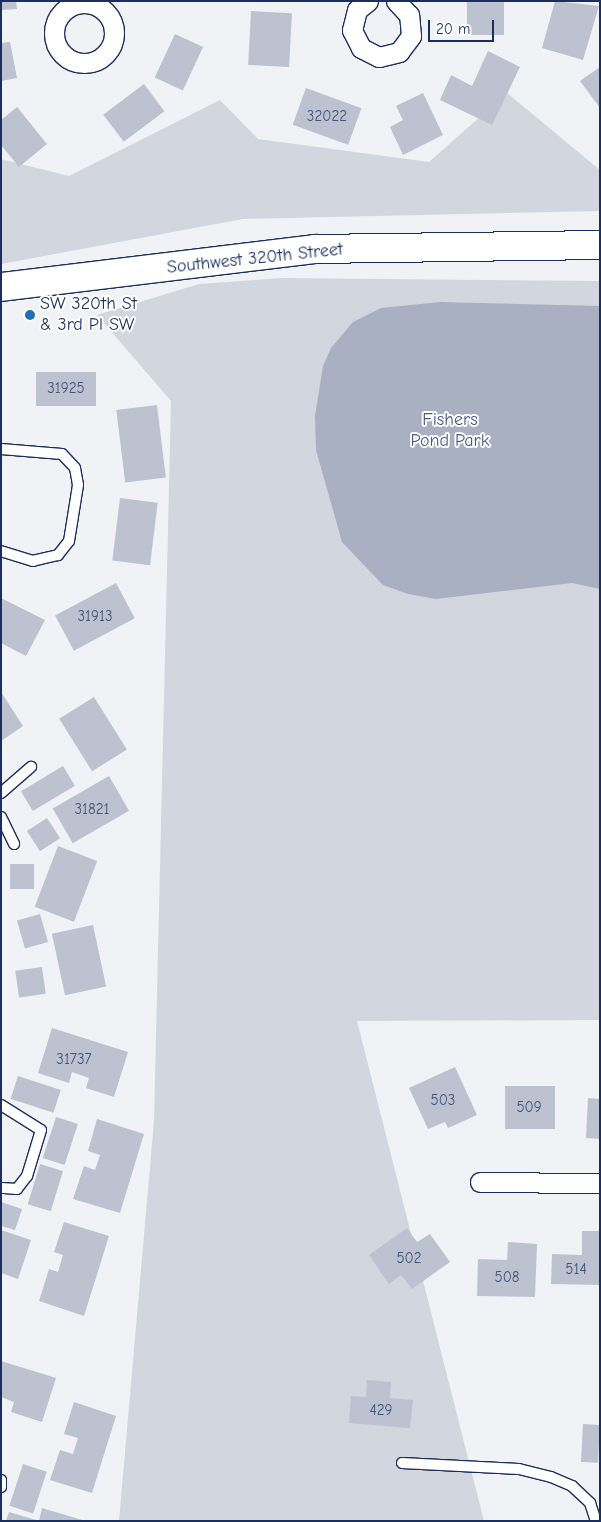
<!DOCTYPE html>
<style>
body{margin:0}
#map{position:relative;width:601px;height:1522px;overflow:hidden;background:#f1f2f5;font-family:"Comic Neue",sans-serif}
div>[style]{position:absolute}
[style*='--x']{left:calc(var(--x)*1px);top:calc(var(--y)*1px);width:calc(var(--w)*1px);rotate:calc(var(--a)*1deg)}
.green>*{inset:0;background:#d2d6df}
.water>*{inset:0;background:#a8b0c2}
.building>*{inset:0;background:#bcc2d0;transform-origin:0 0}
.roads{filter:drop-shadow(1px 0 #1b2f5e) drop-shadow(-1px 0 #1b2f5e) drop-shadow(0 1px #1b2f5e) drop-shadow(0 -1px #1b2f5e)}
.service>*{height:10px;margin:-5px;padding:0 5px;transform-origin:5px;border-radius:5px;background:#fff}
.minor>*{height:19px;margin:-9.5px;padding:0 9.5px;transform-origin:9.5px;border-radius:9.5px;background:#fff}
.minor>.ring{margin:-9.5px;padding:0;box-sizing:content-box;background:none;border:19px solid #fff;border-radius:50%}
.primary>*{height:28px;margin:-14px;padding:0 14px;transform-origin:14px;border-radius:14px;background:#fff}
.dots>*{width:14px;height:14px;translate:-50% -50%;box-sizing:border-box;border:2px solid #fff;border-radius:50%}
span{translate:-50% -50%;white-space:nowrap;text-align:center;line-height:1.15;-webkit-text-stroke:4px #fff;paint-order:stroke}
.number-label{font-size:15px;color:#43547a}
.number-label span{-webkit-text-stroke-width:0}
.street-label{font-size:18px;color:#1b2f5e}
.poi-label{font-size:18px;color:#1b2f5e}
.left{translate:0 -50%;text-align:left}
.park-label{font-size:18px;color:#49597e}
.frame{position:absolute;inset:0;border:2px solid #1b2f5e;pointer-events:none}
.scale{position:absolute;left:428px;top:20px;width:66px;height:22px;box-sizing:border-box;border:2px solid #1b2f5e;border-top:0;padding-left:6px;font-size:15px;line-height:18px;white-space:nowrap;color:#1b2f5e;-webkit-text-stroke:4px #fff;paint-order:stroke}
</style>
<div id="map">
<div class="green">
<div style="clip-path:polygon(507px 93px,600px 170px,600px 211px,243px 219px,1px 264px,1px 159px,69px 176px,220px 100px,258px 139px,429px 162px)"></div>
<div style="clip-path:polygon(282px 278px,600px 281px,600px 1020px,357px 1021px,484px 1521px,119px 1521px,154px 1121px,171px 401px,97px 315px,199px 284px)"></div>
</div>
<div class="water">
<div style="clip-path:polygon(440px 302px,600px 306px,600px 589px,572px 583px,436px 599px,408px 594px,383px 585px,342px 542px,316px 450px,315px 416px,323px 366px,331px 348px,353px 322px,381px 308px)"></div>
</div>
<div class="building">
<div style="clip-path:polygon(1px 1px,16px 1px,17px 9px,1px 10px)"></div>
<div style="left:467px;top:1px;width:37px;height:34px"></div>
<div style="clip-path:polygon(555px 1px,599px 6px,583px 60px,542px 48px)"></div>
<div style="left:251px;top:11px;width:41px;height:54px;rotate:3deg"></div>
<div style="left:175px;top:34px;width:31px;height:48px;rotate:25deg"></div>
<div style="clip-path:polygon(10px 42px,17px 78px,1px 81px,1px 43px)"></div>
<div style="clip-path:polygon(488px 51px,520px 67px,492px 125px,440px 100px,451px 75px,472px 86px)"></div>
<div style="clip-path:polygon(600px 67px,600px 108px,580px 81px)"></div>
<div style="left:144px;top:84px;width:34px;height:51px;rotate:53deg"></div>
<div style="left:306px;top:88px;width:59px;height:39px;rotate:20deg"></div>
<div style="clip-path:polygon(423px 93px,443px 135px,403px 155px,390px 127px,403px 120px,396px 106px)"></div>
<div style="clip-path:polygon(17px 107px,47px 144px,19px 167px,1px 145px,1px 120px)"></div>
<div style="left:36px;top:372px;width:60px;height:34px"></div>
<div style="left:157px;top:405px;width:73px;height:41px;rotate:83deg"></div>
<div style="left:120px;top:498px;width:38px;height:63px;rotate:7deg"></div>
<div style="left:116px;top:583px;width:40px;height:69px;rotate:62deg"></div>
<div style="clip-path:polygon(1px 598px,45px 620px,26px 656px,1px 643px)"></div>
<div style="clip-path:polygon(1px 692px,23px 726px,1px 741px)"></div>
<div style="left:94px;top:697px;width:62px;height:41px;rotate:58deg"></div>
<div style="left:63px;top:766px;width:23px;height:49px;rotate:59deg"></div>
<div style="left:109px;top:776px;width:40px;height:65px;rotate:60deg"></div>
<div style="left:47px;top:818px;width:24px;height:24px;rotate:57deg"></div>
<div style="left:58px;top:846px;width:42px;height:65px;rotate:21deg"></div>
<div style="left:34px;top:864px;width:25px;height:24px;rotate:90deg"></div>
<div style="left:40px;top:914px;width:29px;height:24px;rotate:74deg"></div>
<div style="left:93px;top:925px;width:63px;height:42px;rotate:78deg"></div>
<div style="left:42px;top:967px;width:27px;height:27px;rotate:82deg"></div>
<div style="clip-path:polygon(52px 1028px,128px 1052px,114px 1097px,86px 1088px,89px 1078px,72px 1072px,69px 1083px,38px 1073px)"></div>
<div style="clip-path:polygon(455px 1067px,477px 1115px,448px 1128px,445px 1122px,428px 1129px,409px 1088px)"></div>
<div style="left:18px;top:1076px;width:45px;height:24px;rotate:18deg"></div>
<div style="left:505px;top:1086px;width:50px;height:43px"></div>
<div style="clip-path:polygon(588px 1098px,600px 1099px,600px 1139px,586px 1138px)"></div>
<div style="left:56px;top:1117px;width:23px;height:43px;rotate:18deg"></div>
<div style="clip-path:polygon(97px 1119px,144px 1134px,120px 1213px,73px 1199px,84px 1166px,95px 1170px,100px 1155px,88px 1151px)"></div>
<div style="left:40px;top:1164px;width:24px;height:42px;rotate:17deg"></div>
<div style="clip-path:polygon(1px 1202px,22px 1209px,15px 1230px,1px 1226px)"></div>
<div style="clip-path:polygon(64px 1222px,109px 1236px,84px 1316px,39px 1301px,49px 1269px,58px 1272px,63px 1255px,54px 1252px)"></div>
<div style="clip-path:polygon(407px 1228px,417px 1242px,430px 1234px,450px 1262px,412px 1289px,401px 1275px,389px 1284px,369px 1255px)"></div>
<div style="clip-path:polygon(1px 1230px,31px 1240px,18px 1279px,1px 1273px)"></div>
<div style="clip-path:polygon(582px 1231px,600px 1231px,600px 1285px,551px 1284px,552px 1254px,582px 1255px)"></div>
<div style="clip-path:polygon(508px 1242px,537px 1244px,535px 1297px,477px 1296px,478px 1259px,507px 1260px)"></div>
<div style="clip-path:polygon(1px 1361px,56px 1378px,42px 1422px,11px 1412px,14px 1402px,1px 1397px)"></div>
<div style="clip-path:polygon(367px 1380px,391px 1382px,390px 1398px,413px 1400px,410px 1428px,349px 1423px,351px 1396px,366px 1397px)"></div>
<div style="clip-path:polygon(74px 1402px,116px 1416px,92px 1493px,50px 1480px,60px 1450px,73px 1454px,78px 1438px,64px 1434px)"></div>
<div style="left:583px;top:1424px;width:17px;height:38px;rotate:3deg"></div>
<div style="left:23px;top:1464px;width:25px;height:44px;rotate:18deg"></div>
<div style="clip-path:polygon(42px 1508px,82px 1520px,82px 1521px,39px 1521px)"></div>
<div style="clip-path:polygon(9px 1512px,36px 1520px,36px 1521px,6px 1521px)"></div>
</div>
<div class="roads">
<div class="service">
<div style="--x:1;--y:449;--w:61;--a:4.7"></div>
<div style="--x:62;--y:454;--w:19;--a:47"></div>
<div style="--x:75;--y:468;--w:17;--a:80"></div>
<div style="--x:78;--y:485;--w:57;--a:99.1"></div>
<div style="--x:69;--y:541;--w:18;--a:128"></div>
<div style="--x:58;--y:555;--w:26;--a:167"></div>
<div style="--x:33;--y:561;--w:34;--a:-163"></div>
<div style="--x:1;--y:793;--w:40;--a:-41"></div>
<div style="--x:1;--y:817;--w:30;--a:64"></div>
<div style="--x:1;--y:1105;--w:47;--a:32"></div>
<div style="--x:41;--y:1130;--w:48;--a:106.9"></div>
<div style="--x:27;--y:1176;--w:16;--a:128"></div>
<div style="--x:17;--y:1189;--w:16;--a:-176"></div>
<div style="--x:402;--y:1463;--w:117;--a:2.9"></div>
<div style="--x:519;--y:1469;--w:33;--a:14"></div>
<div style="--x:551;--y:1477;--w:23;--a:23"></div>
<div style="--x:572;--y:1486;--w:25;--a:43"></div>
<div style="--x:590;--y:1503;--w:19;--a:72"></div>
<div style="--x:1;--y:1480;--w:7;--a:90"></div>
</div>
<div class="minor">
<div style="--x:368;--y:1;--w:14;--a:141"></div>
<div style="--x:357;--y:10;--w:21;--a:104"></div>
<div style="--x:352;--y:30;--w:20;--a:63"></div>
<div style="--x:361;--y:48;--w:20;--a:27"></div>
<div style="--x:379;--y:57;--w:21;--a:-14"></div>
<div style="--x:399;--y:52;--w:20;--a:-53"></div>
<div style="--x:411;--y:36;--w:21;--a:-95"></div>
<div style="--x:409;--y:15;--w:19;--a:-133"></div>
<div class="ring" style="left:54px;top:3px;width:41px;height:41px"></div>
<div style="--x:480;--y:1182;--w:120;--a:0.5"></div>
</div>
<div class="primary">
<div style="--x:1;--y:287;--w:316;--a:-6.9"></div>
<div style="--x:315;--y:249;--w:285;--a:-0.8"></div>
</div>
</div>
<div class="dots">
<div style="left:30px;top:315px;background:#1f6fb2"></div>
</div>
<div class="number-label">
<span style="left:327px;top:117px">32022</span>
<span style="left:66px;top:389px">31925</span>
<span style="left:95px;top:617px">31913</span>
<span style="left:92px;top:810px">31821</span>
<span style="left:74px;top:1060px">31737</span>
<span style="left:443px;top:1101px">503</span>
<span style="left:529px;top:1108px">509</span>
<span style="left:409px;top:1259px">502</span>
<span style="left:576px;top:1270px">514</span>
<span style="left:507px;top:1278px">508</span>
<span style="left:381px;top:1411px">429</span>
</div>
<div class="street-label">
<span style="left:255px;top:259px;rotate:-6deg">Southwest 320th Street</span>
</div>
<div class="poi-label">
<span class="left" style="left:40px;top:315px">SW 320th St<br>&amp; 3rd Pl SW</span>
</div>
<div class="park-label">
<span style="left:450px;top:431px">Fishers<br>Pond Park</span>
</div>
<div class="frame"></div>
<div class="scale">20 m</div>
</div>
